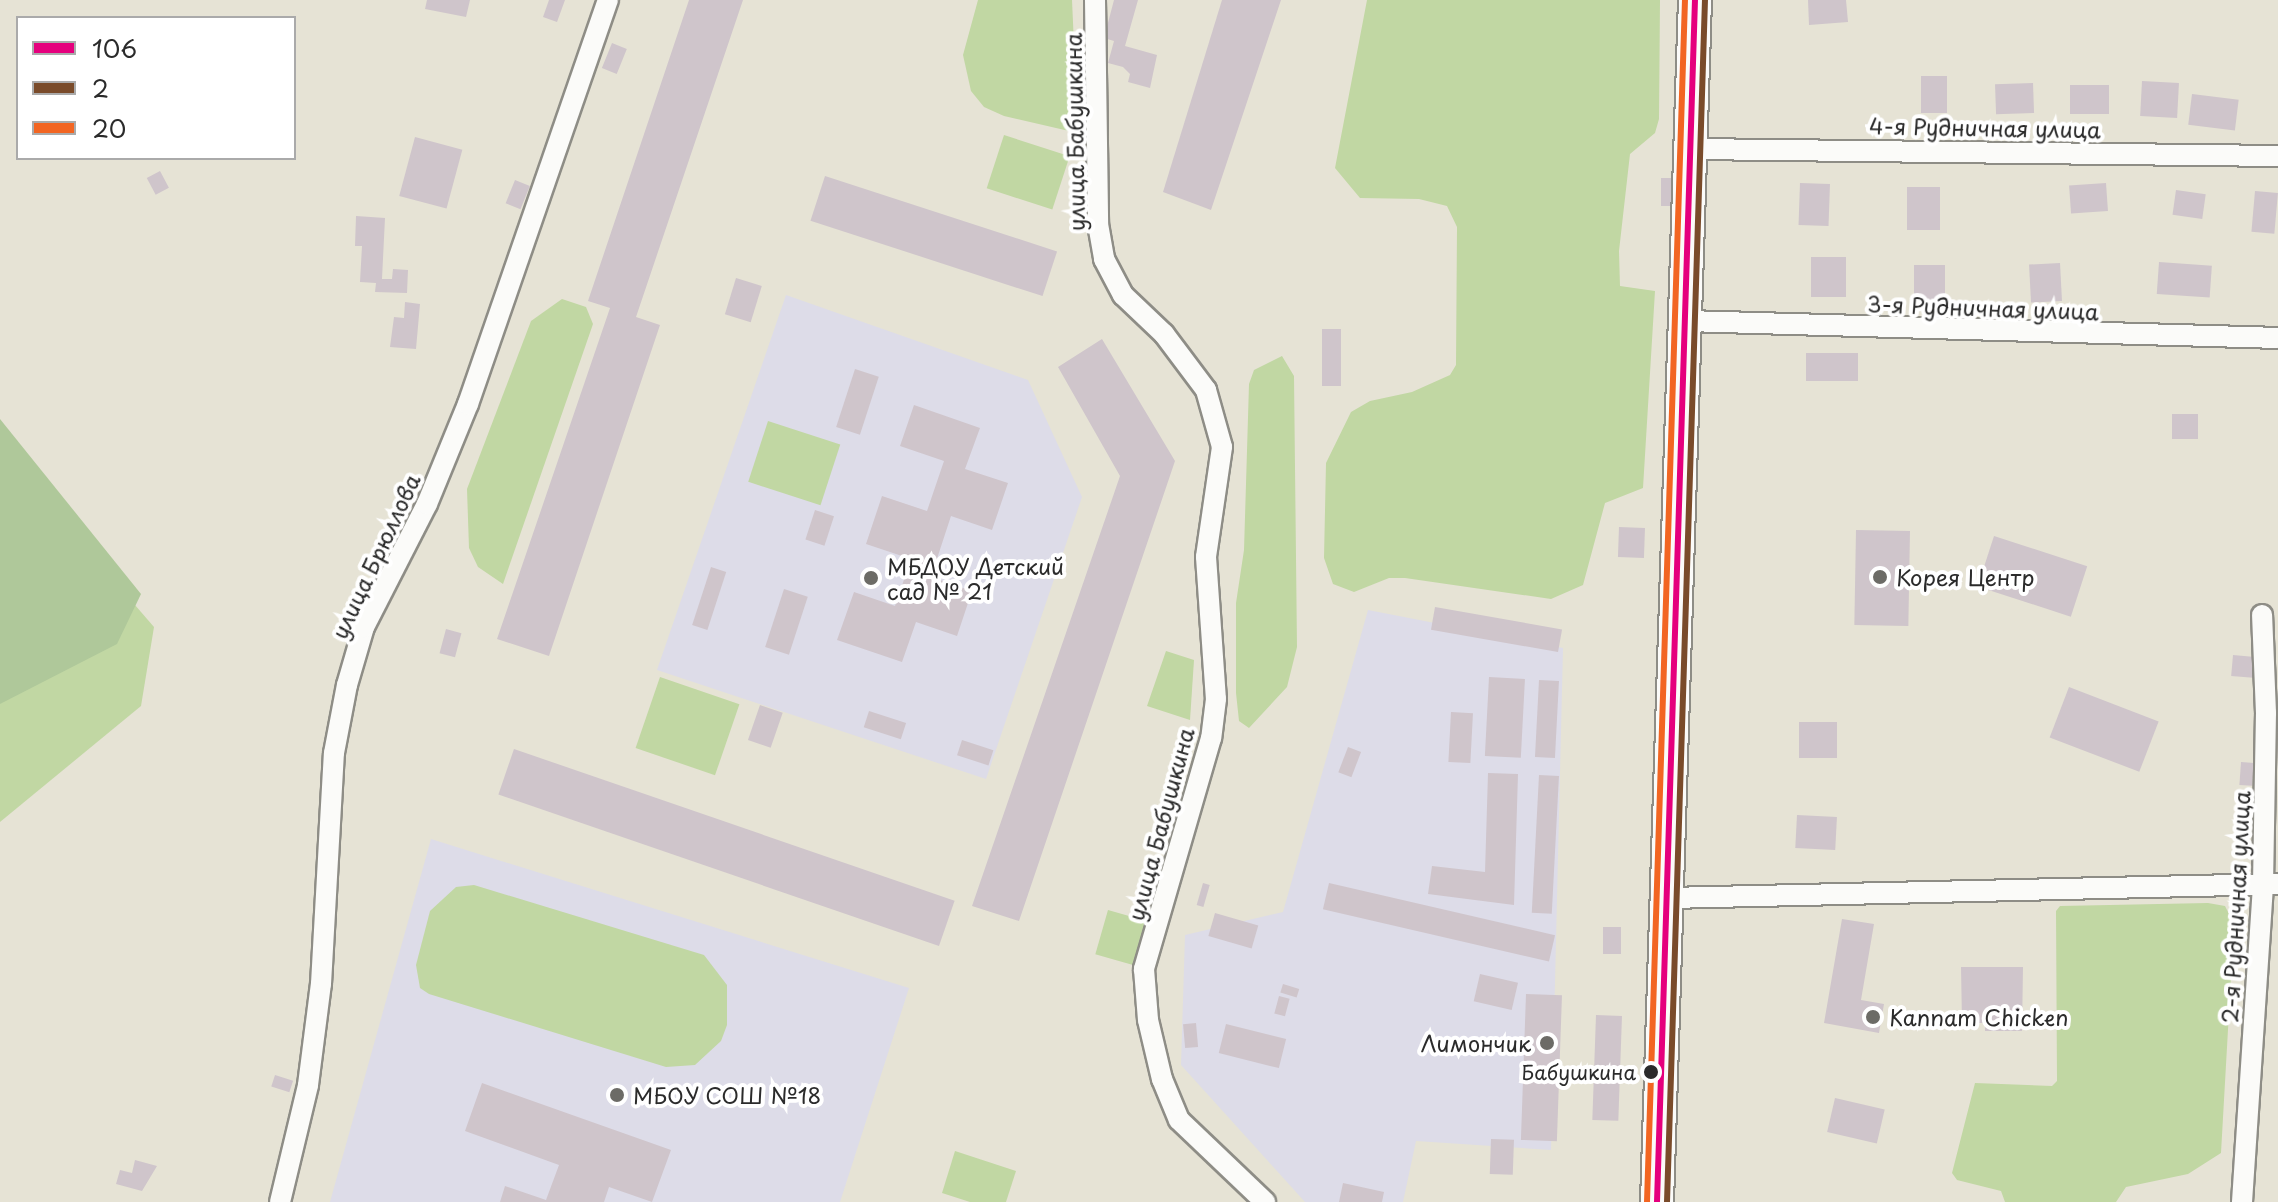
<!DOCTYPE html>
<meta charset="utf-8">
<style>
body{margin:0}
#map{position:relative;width:2278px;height:1202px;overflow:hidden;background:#e6e3d5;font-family:"Playpen Sans",sans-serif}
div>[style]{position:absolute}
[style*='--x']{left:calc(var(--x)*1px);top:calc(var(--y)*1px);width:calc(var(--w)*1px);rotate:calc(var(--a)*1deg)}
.built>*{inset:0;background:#dddce8}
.green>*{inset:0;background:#c1d7a3;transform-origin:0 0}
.forest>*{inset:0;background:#afc89a}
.building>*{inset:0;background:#cfc5cb;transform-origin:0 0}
.roads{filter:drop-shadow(2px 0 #8e8d86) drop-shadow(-2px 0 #8e8d86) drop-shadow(0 2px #8e8d86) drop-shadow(0 -2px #8e8d86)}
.minor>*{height:20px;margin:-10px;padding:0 10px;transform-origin:10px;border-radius:10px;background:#fbfbf9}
.primary>*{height:32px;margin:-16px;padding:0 16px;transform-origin:16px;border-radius:16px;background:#fbfbf9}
.bus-1>*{height:6px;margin:-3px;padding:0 3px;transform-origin:3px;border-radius:3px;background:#e5007d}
.bus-2>*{height:6px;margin:-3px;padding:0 3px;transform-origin:3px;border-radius:3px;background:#7a4b2a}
.bus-3>*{height:6px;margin:-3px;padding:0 3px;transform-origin:3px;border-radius:3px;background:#f26522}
.dots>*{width:22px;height:22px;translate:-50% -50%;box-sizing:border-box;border:4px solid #fff;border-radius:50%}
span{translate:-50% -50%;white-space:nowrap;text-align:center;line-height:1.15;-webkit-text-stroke:8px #fff;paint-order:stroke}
.bus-label{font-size:20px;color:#2b2b2b}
.right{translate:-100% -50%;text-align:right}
.street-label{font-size:22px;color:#2b2b2b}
.poi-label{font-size:22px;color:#2b2b2b}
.left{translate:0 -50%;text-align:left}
.legend{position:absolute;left:16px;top:16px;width:280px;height:144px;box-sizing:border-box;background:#fff;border:2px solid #aaa;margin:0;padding:10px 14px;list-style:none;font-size:24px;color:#2b2b2b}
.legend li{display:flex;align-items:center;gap:16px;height:40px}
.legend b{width:40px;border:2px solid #aaa}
</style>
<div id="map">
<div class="built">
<div style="clip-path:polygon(786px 295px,1028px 380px,1082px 497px,986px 779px,657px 670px)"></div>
<div style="clip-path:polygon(1368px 610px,1563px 648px,1551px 1150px,1416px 1141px,1403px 1202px,1305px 1202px,1181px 1065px,1185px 935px,1283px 912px)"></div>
<div style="clip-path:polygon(431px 839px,909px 988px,840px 1202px,330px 1202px)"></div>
</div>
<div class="green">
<div style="clip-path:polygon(978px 0,1072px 0,1077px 112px,1069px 131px,1004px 116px,984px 107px,971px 91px,963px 55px)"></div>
<div style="clip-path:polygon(1367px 0,1660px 0,1659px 119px,1655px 133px,1630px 154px,1619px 251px,1620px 286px,1655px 291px,1643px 488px,1605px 503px,1583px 585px,1551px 599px,1405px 578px,1389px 578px,1354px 592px,1333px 584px,1324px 558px,1326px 463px,1351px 412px,1370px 401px,1412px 392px,1450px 375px,1456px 365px,1457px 227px,1447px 206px,1419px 199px,1360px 198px,1335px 168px)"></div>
<div style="left:1004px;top:135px;width:69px;height:56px;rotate:18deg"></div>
<div style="clip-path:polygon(562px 299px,586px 307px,593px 324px,503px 584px,478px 567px,469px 548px,467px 489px,531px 321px)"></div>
<div style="clip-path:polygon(1282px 356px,1294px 376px,1297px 647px,1287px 687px,1249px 728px,1239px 721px,1236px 693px,1236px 603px,1244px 550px,1249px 384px,1254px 370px)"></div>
<div style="left:768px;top:421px;width:76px;height:64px;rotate:18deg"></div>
<div style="clip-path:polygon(0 449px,154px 627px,141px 706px,0 822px)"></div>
<div style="clip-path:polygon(1166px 651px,1194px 660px,1190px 720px,1147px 706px)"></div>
<div style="left:660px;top:677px;width:84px;height:75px;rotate:19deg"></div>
<div style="clip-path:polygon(474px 885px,704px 955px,727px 985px,727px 1025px,721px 1041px,695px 1065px,666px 1067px,429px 994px,420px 988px,416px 965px,430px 911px,456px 887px)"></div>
<div style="clip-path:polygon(2208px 903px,2225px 906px,2234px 924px,2221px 1153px,2188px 1174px,2126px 1187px,2116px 1202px,2005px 1202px,2001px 1191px,1957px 1180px,1952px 1173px,1975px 1083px,2052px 1086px,2057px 1081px,2056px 911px,2060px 906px)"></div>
<div style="left:1108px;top:910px;width:41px;height:46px;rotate:16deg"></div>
<div style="clip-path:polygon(955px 1151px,1016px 1171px,1006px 1202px,970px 1202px,942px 1193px)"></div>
</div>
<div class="forest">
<div style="clip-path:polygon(0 419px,141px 594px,117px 644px,0 704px)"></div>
</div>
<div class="building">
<div style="clip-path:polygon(427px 0,470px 0,466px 17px,425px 9px)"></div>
<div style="clip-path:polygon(549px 0,565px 0,557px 22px,543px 17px)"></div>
<div style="clip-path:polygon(689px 0,743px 0,636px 317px,660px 325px,549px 656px,497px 639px,610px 308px,588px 301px)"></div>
<div style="clip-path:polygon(1114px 0,1138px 0,1125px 46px,1157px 55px,1150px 88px,1128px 82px,1130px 74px,1123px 67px,1108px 63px,1114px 41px,1104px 38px)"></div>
<div style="clip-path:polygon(1222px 0,1281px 0,1211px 210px,1163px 192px)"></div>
<div style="clip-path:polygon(1808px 0,1846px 0,1848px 22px,1809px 25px)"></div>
<div style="left:612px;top:43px;width:16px;height:27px;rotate:22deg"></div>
<div style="left:1947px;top:76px;width:37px;height:26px;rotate:90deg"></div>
<div style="left:2142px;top:81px;width:37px;height:35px;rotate:3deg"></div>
<div style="left:2033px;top:83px;width:30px;height:38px;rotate:88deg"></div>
<div style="left:2070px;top:85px;width:39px;height:29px"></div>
<div style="left:2192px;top:94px;width:47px;height:31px;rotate:7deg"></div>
<div style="left:415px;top:137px;width:49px;height:61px;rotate:15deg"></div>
<div style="left:160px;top:171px;width:19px;height:15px;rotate:62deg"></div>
<div style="left:825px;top:176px;width:244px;height:47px;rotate:18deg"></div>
<div style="left:1661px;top:178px;width:14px;height:28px"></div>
<div style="left:515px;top:180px;width:16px;height:25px;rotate:22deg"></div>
<div style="left:1800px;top:183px;width:30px;height:42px;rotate:2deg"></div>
<div style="left:2106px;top:183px;width:28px;height:37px;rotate:86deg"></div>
<div style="left:1907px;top:187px;width:33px;height:43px"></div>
<div style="left:2176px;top:190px;width:30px;height:25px;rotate:8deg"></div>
<div style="left:2255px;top:191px;width:23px;height:41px;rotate:5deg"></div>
<div style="clip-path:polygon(356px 216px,385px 218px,382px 279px,392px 279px,393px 269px,408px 270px,407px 293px,375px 292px,376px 283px,360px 282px,362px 246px,355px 246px)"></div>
<div style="left:1846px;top:257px;width:40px;height:35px;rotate:90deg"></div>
<div style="left:2159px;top:262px;width:53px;height:32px;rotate:4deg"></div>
<div style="left:2060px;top:263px;width:38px;height:31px;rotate:87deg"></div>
<div style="left:1914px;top:265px;width:31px;height:38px"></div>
<div style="left:736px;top:278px;width:27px;height:38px;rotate:17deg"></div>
<div style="clip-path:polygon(405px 302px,420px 304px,416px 349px,390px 347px,394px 317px,404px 318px)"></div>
<div style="left:1322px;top:329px;width:19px;height:57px"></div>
<div style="clip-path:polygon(1102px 339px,1175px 461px,1019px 921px,972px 906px,1120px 476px,1058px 367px)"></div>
<div style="left:1806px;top:353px;width:52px;height:28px"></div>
<div style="left:855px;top:369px;width:25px;height:61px;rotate:18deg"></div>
<div style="clip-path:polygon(914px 405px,980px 428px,965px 469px,1008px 483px,992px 530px,951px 516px,931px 577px,972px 591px,957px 636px,916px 622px,902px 662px,837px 640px,854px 592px,895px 606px,911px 559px,866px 544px,882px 496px,927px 511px,944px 461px,900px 446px)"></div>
<div style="left:2172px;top:414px;width:26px;height:25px"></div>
<div style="left:815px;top:510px;width:20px;height:31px;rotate:18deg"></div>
<div style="left:1619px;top:527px;width:26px;height:30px;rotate:2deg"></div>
<div style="left:1856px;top:530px;width:54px;height:95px;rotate:1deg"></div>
<div style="left:1994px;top:536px;width:98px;height:53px;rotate:18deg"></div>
<div style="left:711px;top:567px;width:16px;height:61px;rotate:18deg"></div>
<div style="left:784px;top:589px;width:25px;height:61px;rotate:18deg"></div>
<div style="left:1435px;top:607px;width:129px;height:23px;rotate:10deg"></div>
<div style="left:446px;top:629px;width:16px;height:25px;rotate:15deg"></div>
<div style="left:2233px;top:655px;width:22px;height:21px;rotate:5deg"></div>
<div style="left:1489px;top:677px;width:36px;height:79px;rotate:3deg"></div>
<div style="left:1539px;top:680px;width:20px;height:77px;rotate:3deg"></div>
<div style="left:2069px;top:687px;width:96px;height:54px;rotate:21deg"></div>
<div style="left:760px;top:705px;width:24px;height:37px;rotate:19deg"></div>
<div style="left:869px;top:711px;width:39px;height:17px;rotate:18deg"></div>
<div style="left:1451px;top:712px;width:22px;height:50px;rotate:3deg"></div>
<div style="left:1799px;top:722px;width:38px;height:36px"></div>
<div style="left:962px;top:740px;width:33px;height:16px;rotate:18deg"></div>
<div style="left:1348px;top:747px;width:14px;height:27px;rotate:21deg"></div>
<div style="left:514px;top:749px;width:466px;height:48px;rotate:19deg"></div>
<div style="left:2241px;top:762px;width:13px;height:23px;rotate:4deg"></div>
<div style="clip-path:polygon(1488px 773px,1518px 774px,1514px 905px,1428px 894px,1432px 866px,1485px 872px)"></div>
<div style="left:1539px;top:775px;width:20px;height:138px;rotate:3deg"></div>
<div style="left:1797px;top:815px;width:40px;height:33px;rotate:3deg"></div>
<div style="left:1203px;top:883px;width:7px;height:23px;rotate:16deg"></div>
<div style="left:1329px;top:883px;width:232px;height:27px;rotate:13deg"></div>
<div style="left:1215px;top:913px;width:45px;height:24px;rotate:16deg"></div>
<div style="clip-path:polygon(1842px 919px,1874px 924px,1861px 1000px,1884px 1004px,1879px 1033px,1824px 1023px)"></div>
<div style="left:1603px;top:927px;width:18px;height:27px"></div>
<div style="clip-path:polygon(1961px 967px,2023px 967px,2022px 1031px,1985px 1031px,1985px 1023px,1962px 1023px)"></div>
<div style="left:1480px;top:974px;width:39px;height:28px;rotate:13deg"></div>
<div style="left:1283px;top:984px;width:17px;height:9px;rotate:17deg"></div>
<div style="left:1526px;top:994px;width:36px;height:146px;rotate:2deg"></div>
<div style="left:1279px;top:996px;width:11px;height:18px;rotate:15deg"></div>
<div style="left:1596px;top:1015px;width:26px;height:105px;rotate:2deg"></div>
<div style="left:1196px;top:1023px;width:24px;height:13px;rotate:85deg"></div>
<div style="left:1226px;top:1024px;width:62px;height:30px;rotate:14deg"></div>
<div style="left:275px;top:1075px;width:19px;height:12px;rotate:18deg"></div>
<div style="clip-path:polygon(482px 1083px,671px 1150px,652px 1202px,609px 1187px,604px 1202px,500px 1202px,505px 1186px,546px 1200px,559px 1165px,465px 1131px)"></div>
<div style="left:1835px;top:1098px;width:51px;height:35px;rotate:13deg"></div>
<div style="left:1491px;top:1139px;width:23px;height:35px;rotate:2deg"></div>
<div style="clip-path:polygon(135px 1160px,157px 1166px,142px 1191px,116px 1184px,120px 1170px,132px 1173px)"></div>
<div style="clip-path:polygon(1343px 1183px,1384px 1192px,1382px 1202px,1339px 1202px)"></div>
</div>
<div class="roads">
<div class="minor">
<div style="--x:1095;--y:0;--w:224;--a:89.2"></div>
<div style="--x:1098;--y:224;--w:36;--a:80"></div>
<div style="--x:1104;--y:259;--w:41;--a:62.2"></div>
<div style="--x:1123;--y:295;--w:57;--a:43.6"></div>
<div style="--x:1164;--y:334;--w:70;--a:53.1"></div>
<div style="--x:1206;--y:390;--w:59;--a:74.3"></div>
<div style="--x:1222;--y:447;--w:111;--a:98.3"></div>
<div style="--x:1206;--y:557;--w:142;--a:86"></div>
<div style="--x:1216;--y:699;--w:39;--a:97"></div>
<div style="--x:1211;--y:738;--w:241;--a:106.2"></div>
<div style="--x:1144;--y:969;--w:51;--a:85.5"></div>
<div style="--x:1148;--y:1020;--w:61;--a:76.7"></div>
<div style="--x:1162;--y:1079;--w:44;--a:67.5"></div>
<div style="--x:1179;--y:1120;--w:119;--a:43.6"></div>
<div style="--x:1691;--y:149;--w:587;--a:0.68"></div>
<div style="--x:1686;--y:321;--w:592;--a:1.64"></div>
<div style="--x:1668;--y:898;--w:610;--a:-1.31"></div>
<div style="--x:280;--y:1202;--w:120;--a:-76.5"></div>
<div style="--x:308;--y:1085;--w:102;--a:-82.7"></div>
<div style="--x:321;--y:984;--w:231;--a:-86.8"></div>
<div style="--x:334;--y:753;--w:69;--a:-79.2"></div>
<div style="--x:347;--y:685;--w:60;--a:-73.7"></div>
<div style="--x:364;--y:627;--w:138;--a:-62.9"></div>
<div style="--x:427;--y:504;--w:108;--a:-67.7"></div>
<div style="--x:468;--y:404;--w:428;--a:-70.9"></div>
<div style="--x:2242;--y:1202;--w:319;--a:-86.2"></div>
<div style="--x:2263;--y:884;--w:171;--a:-89"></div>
<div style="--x:2266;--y:713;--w:98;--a:-92.3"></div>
</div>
<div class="primary">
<div style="--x:1657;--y:1202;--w:1203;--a:-88.19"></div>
</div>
</div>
<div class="bus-1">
<div style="--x:1657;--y:1202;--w:1203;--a:-88.19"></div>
</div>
<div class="bus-2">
<div style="--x:1667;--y:1202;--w:1203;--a:-88.19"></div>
</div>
<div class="bus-3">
<div style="--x:1647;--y:1202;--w:1203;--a:-88.19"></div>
</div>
<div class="dots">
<div style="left:1880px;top:577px;background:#6c6b66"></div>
<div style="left:871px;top:578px;background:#6c6b66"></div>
<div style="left:1873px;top:1017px;background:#6c6b66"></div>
<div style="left:1547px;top:1043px;background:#6c6b66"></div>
<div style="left:1651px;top:1072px;background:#2b2b2b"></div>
<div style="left:617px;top:1095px;background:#6c6b66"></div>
</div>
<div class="bus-label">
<span class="right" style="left:1636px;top:1072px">Бабушкина</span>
</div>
<div class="street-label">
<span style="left:1985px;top:127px;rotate:1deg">4-я Рудничная улица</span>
<span style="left:1074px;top:132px;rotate:-91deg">улица Бабушкина</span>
<span style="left:1983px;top:307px;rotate:2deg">3-я Рудничная улица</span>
<span style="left:375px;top:556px;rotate:-65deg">улица Брюллова</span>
<span style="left:1160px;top:824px;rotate:-75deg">улица Бабушкина</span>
<span style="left:2235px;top:907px;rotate:-87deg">2-я Рудничная улица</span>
</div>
<div class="poi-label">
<span class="left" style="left:887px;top:578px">МБДОУ Детский<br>сад № 21</span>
<span class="left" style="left:1896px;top:577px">Корея Центр</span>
<span class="left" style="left:1889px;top:1017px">Kannam Chicken</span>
<span class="right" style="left:1531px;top:1043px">Лимончик</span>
<span class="left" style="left:633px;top:1095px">МБОУ СОШ №18</span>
</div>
<ul class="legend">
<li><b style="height:10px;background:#e5007d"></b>106</li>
<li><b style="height:10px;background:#7a4b2a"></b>2</li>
<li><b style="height:10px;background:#f26522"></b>20</li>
</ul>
</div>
